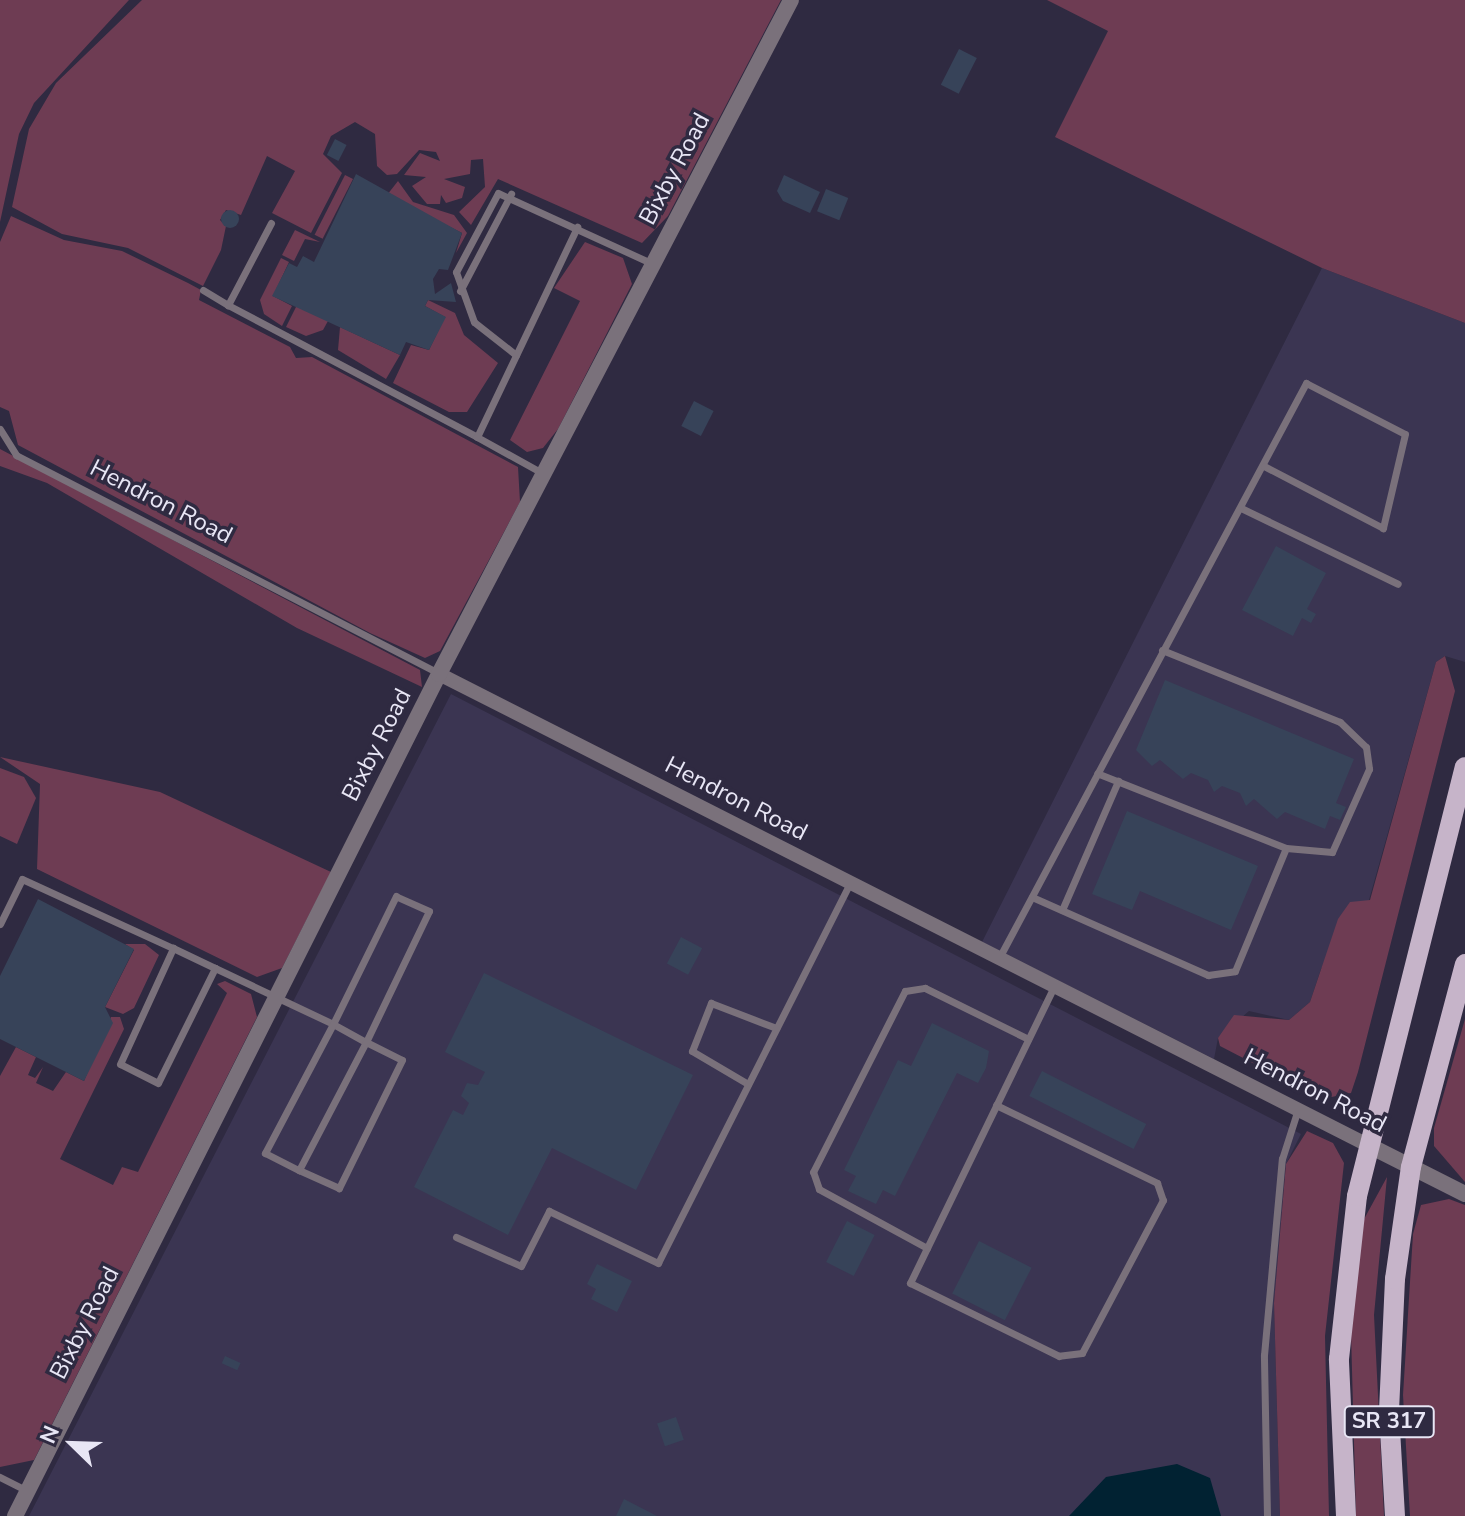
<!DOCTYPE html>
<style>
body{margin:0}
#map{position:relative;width:1465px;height:1516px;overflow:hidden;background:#2f2a41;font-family:"Nunito Sans",sans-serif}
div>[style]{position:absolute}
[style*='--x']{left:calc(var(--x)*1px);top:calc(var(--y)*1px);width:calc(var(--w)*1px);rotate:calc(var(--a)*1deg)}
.built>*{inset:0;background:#3b3552}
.green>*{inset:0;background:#6e3c53;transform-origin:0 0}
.water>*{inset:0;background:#012232}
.building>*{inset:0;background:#374359;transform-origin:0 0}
.round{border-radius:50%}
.service>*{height:7px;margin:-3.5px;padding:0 3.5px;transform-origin:3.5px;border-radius:3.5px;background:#7a717b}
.minor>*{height:14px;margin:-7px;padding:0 7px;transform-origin:7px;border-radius:7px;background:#7a717b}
.tertiary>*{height:16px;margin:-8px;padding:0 8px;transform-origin:8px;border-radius:8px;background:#7a717b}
.primary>*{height:20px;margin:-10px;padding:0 10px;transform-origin:10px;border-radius:10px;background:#c6b4c9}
span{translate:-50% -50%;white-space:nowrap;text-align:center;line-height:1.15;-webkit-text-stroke:7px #2f2a41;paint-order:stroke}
.shield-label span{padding:2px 6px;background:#2f2a41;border:2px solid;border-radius:6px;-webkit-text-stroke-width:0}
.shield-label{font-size:22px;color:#e8e6f5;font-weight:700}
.street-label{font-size:24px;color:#e8e6f5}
.north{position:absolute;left:32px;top:1404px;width:80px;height:80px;-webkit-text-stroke:6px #2f2a41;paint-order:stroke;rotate:293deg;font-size:22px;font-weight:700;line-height:32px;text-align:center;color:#e8e6f5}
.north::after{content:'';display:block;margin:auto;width:28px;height:36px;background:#e8e6f5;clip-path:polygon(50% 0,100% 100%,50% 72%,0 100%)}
</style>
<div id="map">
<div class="built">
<div style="clip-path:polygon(1322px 268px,1465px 323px,1465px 662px,1445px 656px,1436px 662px,1369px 900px,1321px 969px,1310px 1002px,1289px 1020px,1249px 1011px,1218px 1038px,1214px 1059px,982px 942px)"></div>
<div style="clip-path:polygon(451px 694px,1301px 1134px,1286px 1164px,1274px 1303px,1280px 1516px,29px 1516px)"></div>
</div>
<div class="green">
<div style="clip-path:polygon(0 0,129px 0,34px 103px,19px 134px,0 222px)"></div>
<div style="clip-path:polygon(142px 0,781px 0,668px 216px,642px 243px,498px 179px,471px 225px,459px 212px,485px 187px,483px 159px,471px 160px,470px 174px,444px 179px,465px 187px,462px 198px,446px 203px,441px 195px,440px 204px,427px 204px,412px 186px,426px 177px,404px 175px,420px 153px,440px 161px,436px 152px,419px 150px,397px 174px,387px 175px,377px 166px,375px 134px,355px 122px,331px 136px,323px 154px,342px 173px,311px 233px,272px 213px,295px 171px,267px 156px,241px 215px,226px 210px,220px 220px,226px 226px,221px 250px,203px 286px,128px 248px,62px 234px,12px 207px,29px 129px,56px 83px)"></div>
<div style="clip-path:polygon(1047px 0,1465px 0,1465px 323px,1322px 268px,1055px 137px,1108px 31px)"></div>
<div style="left:345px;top:175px;width:9px;height:67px;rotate:27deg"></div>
<div style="clip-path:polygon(398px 181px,413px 202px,454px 215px,467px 233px,456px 253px,462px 233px,387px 195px)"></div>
<div style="clip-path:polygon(11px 216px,64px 240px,122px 251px,188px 283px,201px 290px,199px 300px,290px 347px,296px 358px,312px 357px,518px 467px,520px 502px,440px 651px,425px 658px,370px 633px,18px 445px,9px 411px,0 407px,0 242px)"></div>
<div style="clip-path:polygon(295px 230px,320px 242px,305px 239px,294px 261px,282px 255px)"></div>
<div style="clip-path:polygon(585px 242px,623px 258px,632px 284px,558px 429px,543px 448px,527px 452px,510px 440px,580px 301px,554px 288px)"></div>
<div style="clip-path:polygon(281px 258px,289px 262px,273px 296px,292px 306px,282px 326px,264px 314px,260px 300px)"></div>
<div style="clip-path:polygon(428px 300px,455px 313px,464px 335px,498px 363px,467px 412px,449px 412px,393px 383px,411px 345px,429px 350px,445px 317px,425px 306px)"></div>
<div style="clip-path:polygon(297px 305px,328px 321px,323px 330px,306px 336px,286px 327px)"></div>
<div style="clip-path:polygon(340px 327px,400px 355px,386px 379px,338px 350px)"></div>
<div style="clip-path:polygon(0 449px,420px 670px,422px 687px,297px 628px,47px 483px,0 466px)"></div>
<div style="clip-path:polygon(1445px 656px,1455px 691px,1358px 1072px,1351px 1093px,1322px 1099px,1220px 1046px,1218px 1038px,1234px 1015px,1289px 1020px,1310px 1002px,1338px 919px,1350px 902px,1370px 900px,1436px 662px)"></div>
<div style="clip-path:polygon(0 757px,160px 792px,331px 872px,282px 968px,257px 977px,37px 869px,40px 784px)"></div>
<div style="clip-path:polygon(0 768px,24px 777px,36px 798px,17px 844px,0 836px)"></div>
<div style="clip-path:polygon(125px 944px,145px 944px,159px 955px,134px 1008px,123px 1014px,105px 1007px,134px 950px)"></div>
<div style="clip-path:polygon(225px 981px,251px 994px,257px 1017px,34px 1460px,0 1467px,0 1076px,16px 1047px,36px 1057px,28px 1075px,35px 1078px,43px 1067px,36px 1083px,53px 1091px,66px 1072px,84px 1081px,111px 1017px,120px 1017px,124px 1029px,60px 1159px,113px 1185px,122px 1167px,138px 1172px,227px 993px,217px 984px)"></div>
<div style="clip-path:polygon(1465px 1019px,1465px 1182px,1434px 1146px,1434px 1128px)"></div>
<div style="clip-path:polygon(1307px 1131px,1333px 1143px,1344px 1163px,1325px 1336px,1329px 1516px,1280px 1516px,1274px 1303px,1286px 1164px)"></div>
<div style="clip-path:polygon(1387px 1177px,1374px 1315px,1384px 1516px,1356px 1516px,1351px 1334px,1363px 1221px)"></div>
<div style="clip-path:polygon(1449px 1199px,1465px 1205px,1465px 1516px,1410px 1516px,1403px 1395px,1413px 1234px,1421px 1205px)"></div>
</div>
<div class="water">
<div style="clip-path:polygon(1177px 1464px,1210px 1478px,1221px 1516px,1069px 1516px,1106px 1477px)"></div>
</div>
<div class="building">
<div style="left:959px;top:49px;width:20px;height:40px;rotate:27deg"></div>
<div style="left:335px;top:139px;width:13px;height:18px;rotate:27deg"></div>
<div style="clip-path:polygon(356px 174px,462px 233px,448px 270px,439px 269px,433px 279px,435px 294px,451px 283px,456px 302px,428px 300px,425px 306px,446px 317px,429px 350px,406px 342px,400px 355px,272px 296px,289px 263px,297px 267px,303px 256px,314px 262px)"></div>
<div style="clip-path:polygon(784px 175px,820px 192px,810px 213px,783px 201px,777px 191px)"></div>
<div style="left:826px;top:189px;width:24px;height:24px;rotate:22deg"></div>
<div class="round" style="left:221px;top:210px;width:18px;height:18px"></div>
<div style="left:694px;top:401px;width:22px;height:28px;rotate:27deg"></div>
<div style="clip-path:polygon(1276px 546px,1326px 573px,1307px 609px,1316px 614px,1311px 623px,1302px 618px,1293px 636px,1242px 610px)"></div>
<div style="clip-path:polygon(1165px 680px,1354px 759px,1336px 803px,1346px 807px,1340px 820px,1330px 816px,1325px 829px,1285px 812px,1277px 819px,1254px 799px,1246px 806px,1240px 793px,1222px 786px,1214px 792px,1208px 780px,1191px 773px,1183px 779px,1160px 760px,1152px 766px,1136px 750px)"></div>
<div style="clip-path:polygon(1127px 811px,1258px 866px,1231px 930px,1140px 891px,1132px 910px,1092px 894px)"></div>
<div style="clip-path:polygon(38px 899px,134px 949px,105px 1007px,113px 1023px,84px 1081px,0 1039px,0 976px)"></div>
<div style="left:681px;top:937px;width:24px;height:30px;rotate:28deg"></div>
<div style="clip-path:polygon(484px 973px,693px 1075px,636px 1190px,552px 1148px,508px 1235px,414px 1187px,453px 1110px,463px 1115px,469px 1103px,461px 1096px,467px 1083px,478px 1085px,485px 1072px,445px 1052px)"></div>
<div style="clip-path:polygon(932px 1023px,989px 1051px,986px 1068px,978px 1083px,957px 1073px,895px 1196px,883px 1190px,876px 1204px,848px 1191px,856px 1176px,844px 1170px,898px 1060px,911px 1066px)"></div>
<div style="left:1042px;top:1071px;width:117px;height:28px;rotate:27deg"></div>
<div style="left:847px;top:1221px;width:31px;height:46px;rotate:27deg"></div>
<div style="left:979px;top:1241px;width:59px;height:59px;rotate:27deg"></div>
<div style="clip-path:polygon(597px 1264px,632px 1281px,617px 1312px,591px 1299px,596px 1289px,587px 1284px)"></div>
<div style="left:225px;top:1356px;width:17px;height:8px;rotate:24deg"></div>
<div style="left:676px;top:1417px;width:24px;height:20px;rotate:71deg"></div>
<div style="clip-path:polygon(624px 1499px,657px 1516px,616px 1516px)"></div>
</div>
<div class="service">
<div style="--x:271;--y:223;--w:93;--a:117.7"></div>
<div style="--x:228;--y:305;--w:282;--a:27.9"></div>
<div style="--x:203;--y:290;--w:29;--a:31"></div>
<div style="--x:460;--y:291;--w:110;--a:-62.3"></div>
<div style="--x:516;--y:355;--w:53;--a:-141.8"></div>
<div style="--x:474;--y:322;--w:53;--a:-109.8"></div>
<div style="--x:456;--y:272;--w:89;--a:-62"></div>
<div style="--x:498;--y:193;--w:170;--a:24.6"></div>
<div style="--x:0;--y:429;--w:31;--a:58"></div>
<div style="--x:16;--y:455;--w:475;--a:27.3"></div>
<div style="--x:544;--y:474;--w:77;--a:-151.1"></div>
<div style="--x:477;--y:437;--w:233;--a:-64.5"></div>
<div style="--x:1241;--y:508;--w:174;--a:25.8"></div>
<div style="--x:1162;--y:650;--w:192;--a:22"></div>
<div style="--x:1340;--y:722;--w:36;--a:44"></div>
<div style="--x:1366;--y:747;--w:22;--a:82"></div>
<div style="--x:1369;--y:769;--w:91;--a:114"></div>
<div style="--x:1332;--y:852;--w:46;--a:-175"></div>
<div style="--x:1032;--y:897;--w:193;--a:23.9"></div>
<div style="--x:1208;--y:975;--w:27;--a:-8"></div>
<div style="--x:1235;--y:971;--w:133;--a:-67.5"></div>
<div style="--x:1286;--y:848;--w:203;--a:-158.4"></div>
<div style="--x:1062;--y:910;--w:141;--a:-66.5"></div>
<div style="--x:0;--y:924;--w:50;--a:-63.9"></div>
<div style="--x:22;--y:879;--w:166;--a:24.6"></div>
<div style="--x:999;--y:958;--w:652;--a:-61.9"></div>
<div style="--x:1306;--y:383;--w:111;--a:27.3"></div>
<div style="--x:1405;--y:434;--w:97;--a:103.2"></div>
<div style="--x:1383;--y:528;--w:134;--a:-152.5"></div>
<div style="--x:215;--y:968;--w:128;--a:116.4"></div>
<div style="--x:158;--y:1083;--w:42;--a:-153.4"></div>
<div style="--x:120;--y:1064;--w:128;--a:-65.4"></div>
<div style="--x:173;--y:948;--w:47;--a:25.5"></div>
<div style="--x:215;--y:968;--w:68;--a:25.4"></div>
<div style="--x:276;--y:997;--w:63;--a:25.3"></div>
<div style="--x:333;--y:1024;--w:38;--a:29"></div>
<div style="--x:366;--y:1042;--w:40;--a:26.6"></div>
<div style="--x:402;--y:1060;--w:143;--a:116.2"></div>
<div style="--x:339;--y:1188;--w:44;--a:-155.8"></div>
<div style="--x:299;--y:1170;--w:144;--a:-62.4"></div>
<div style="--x:366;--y:1042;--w:145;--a:-64.3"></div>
<div style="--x:429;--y:911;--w:36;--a:-156"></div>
<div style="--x:396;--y:896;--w:143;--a:116.2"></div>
<div style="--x:333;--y:1024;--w:146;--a:117.8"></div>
<div style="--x:265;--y:1153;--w:38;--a:27"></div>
<div style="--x:748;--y:1084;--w:65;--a:-149.5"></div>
<div style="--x:692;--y:1051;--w:52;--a:-68.4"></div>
<div style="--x:711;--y:1003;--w:70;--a:21"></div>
<div style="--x:996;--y:1105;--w:179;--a:25.8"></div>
<div style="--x:1157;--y:1183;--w:18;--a:71"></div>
<div style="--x:1163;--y:1200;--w:173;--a:117.9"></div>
<div style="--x:1082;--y:1353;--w:23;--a:173"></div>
<div style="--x:1059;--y:1356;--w:166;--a:-153.9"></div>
<div style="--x:910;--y:1283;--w:330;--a:-64.1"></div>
<div style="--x:456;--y:1237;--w:71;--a:24"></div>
<div style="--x:521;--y:1266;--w:62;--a:-63"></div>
<div style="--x:549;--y:1211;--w:121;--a:25.5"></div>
<div style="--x:658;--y:1263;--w:426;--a:-63.2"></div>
<div style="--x:927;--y:1248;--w:123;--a:-151.4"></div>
<div style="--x:819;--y:1189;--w:18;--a:-109"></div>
<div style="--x:813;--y:1172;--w:203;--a:-63.1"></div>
<div style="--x:905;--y:991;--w:20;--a:-9"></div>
<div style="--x:925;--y:988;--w:115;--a:26.3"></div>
<div style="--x:0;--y:1477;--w:29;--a:27"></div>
<div style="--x:1267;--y:1516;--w:161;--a:-91.1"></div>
<div style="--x:1264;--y:1355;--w:197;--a:-84.8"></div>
<div style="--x:1282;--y:1159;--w:52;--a:-72.3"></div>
</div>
<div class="minor">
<div style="--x:439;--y:674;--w:1039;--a:26.89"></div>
</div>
<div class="tertiary">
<div style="--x:1366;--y:1144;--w:111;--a:26.8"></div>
<div style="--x:15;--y:1516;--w:943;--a:-63.27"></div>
<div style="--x:439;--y:674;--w:760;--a:-62.42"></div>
</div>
<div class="primary">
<div style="--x:1346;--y:1516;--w:157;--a:-92.6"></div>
<div style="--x:1339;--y:1359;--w:164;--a:-83.7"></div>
<div style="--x:1357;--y:1196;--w:442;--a:-75.9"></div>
<div style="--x:1395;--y:1516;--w:105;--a:-93.3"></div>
<div style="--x:1389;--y:1411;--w:132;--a:-87.4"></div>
<div style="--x:1395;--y:1279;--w:113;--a:-81.9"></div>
<div style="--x:1411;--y:1167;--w:210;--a:-75.1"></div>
</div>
<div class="shield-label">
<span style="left:1389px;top:1422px">SR 317</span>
</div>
<div class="street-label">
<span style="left:675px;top:169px;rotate:-62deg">Bixby Road</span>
<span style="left:161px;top:502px;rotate:27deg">Hendron Road</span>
<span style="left:377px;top:745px;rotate:-63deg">Bixby Road</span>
<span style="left:736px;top:799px;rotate:27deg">Hendron Road</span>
<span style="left:1315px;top:1091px;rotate:27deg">Hendron Road</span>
<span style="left:85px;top:1323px;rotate:-63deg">Bixby Road</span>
</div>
<div class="north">N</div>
</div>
